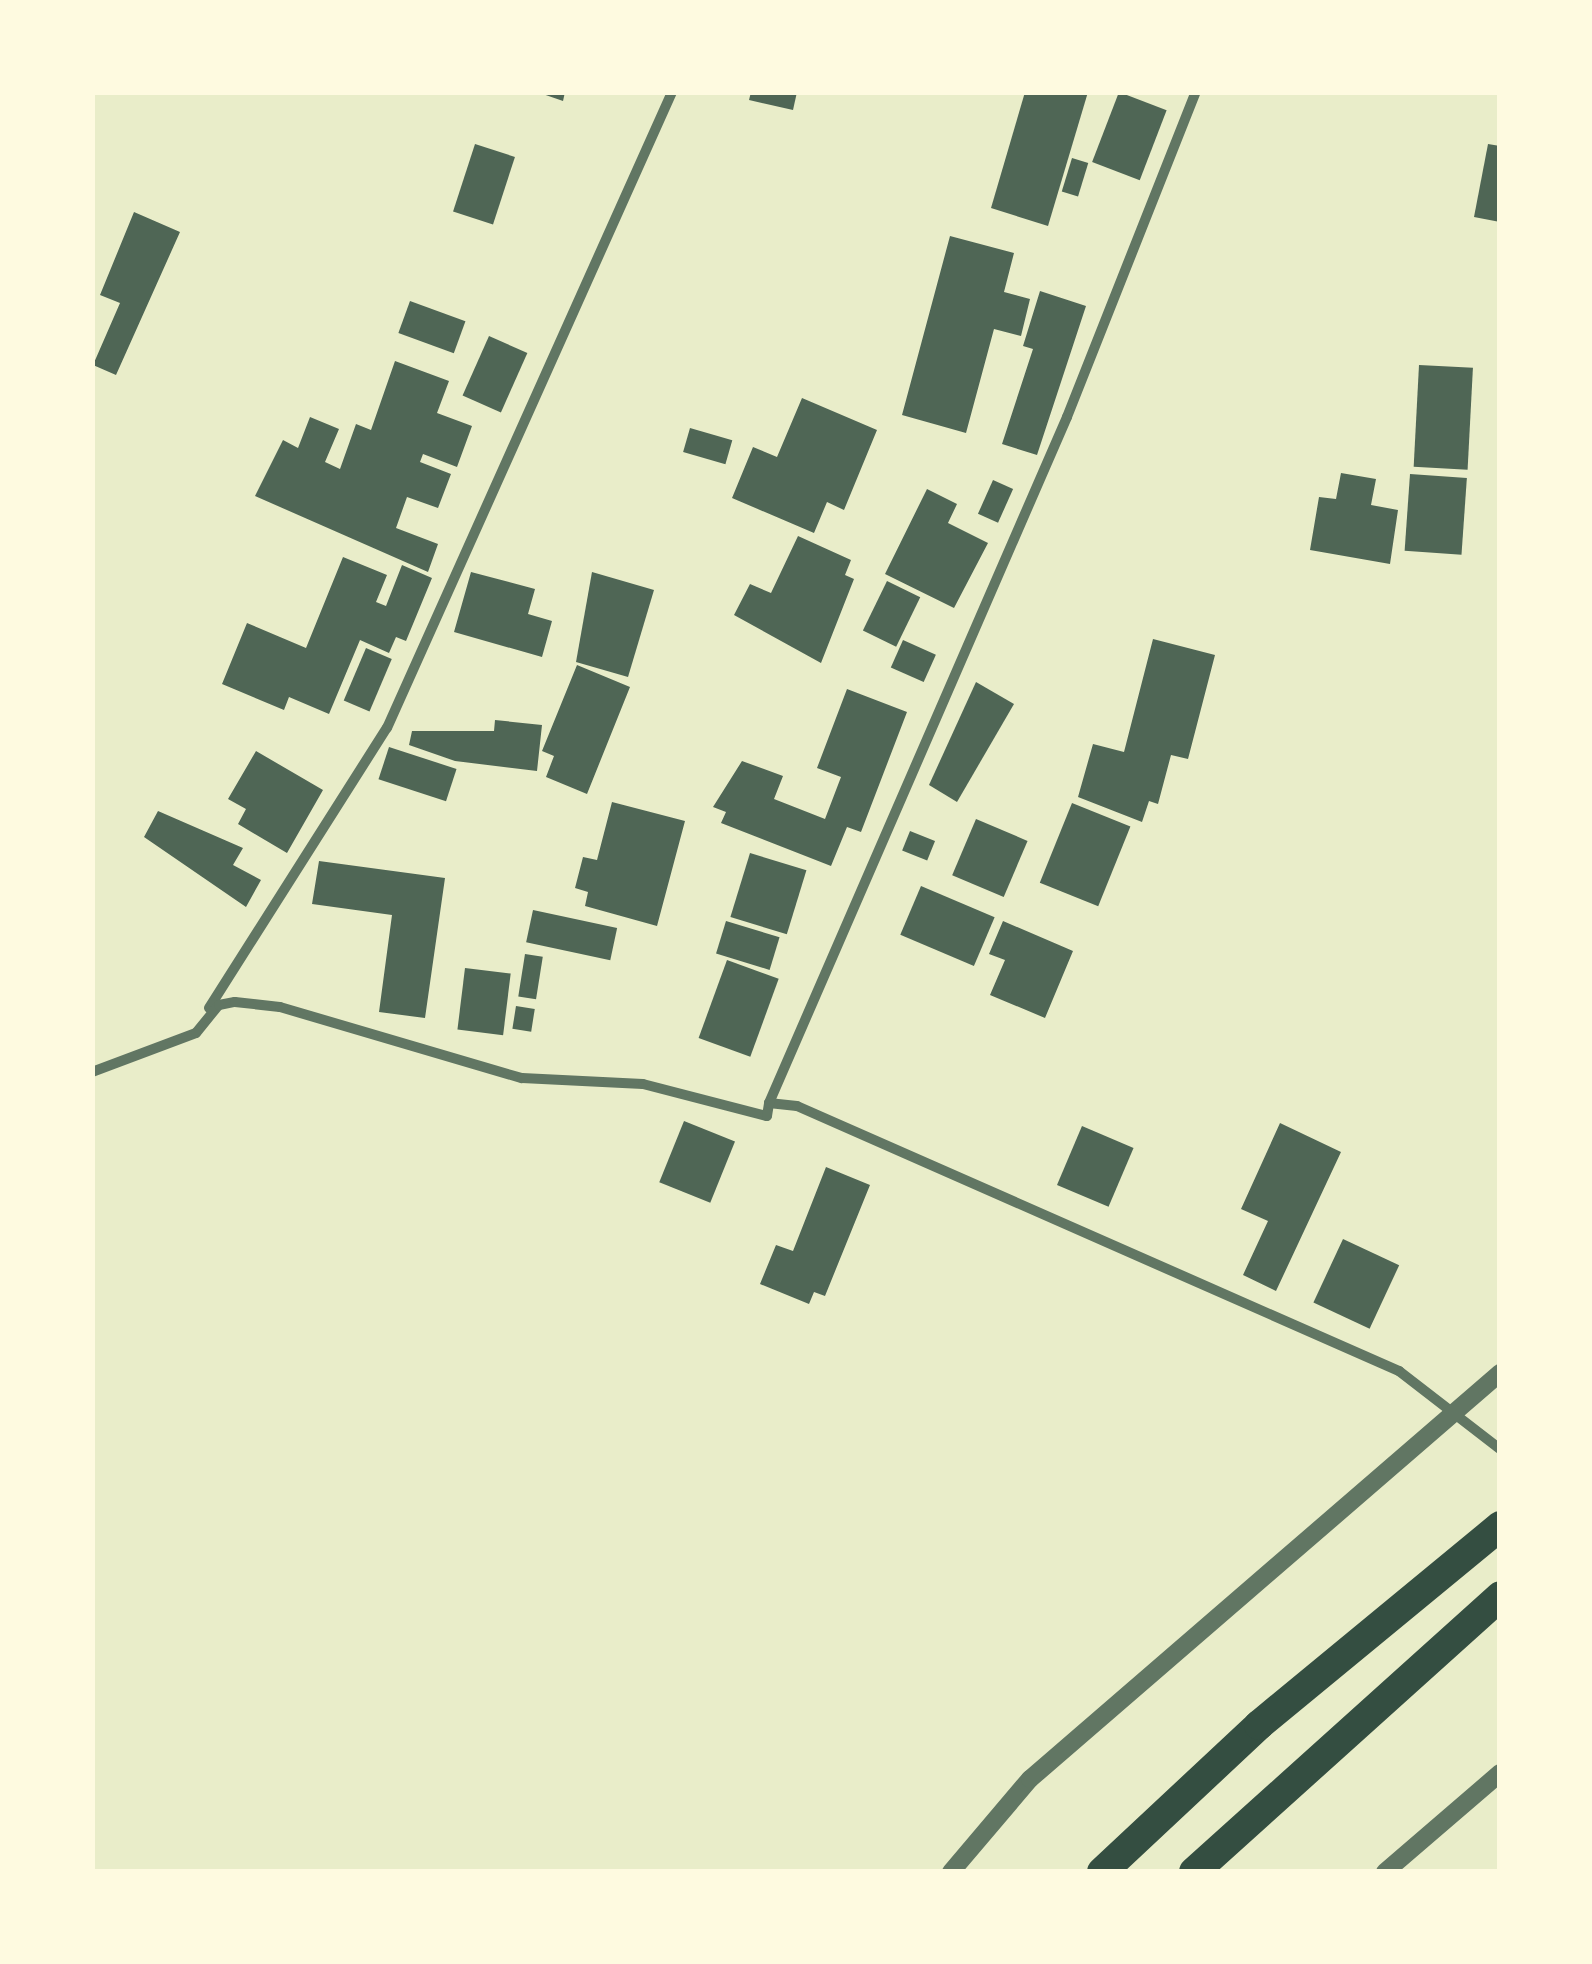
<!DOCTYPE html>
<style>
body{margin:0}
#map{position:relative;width:1592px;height:1964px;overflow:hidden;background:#e9edc9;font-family:Lato,sans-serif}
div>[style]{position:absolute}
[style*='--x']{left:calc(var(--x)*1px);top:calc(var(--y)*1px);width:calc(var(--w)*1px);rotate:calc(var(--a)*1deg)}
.building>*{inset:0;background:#4f6655;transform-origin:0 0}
.minor>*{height:10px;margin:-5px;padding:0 5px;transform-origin:5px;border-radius:5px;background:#617663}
.tertiary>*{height:18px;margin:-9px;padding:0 9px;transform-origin:9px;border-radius:9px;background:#617663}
.motorway>*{height:30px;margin:-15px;padding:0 15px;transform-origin:15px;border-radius:15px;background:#344e41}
span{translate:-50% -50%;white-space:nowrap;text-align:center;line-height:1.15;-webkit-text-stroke:10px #fefae0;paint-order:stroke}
.frame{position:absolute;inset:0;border:95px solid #fefae0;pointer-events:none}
</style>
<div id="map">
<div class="building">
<div style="clip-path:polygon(537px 92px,565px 92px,563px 101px)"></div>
<div style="clip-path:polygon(751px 92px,797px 92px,793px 110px,749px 100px)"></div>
<div style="clip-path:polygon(1025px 92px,1088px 92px,1048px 226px,991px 208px)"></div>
<div style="left:1119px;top:92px;width:51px;height:75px;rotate:21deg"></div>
<div style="left:475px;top:144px;width:42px;height:71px;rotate:18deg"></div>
<div style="clip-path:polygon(1488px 144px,1500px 146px,1500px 222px,1474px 217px)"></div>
<div style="left:1072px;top:158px;width:17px;height:35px;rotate:17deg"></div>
<div style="clip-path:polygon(134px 212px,180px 232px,116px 375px,93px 365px,120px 303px,100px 295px)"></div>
<div style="clip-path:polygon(950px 236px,1014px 253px,1004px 292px,1030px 299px,1021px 336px,994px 329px,966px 433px,902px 415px)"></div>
<div style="clip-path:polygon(1040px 291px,1086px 306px,1037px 455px,1002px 444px,1033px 349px,1023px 346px)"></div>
<div style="left:410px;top:301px;width:59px;height:34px;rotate:20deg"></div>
<div style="left:489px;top:336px;width:42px;height:65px;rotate:24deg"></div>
<div style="clip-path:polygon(395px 361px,449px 381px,437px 413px,472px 426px,457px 467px,423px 454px,420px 462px,451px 474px,438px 508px,407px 497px,396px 528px,438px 544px,428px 572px,255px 496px,283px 440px,298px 448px,310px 417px,339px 429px,325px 462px,340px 469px,356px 424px,371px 430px)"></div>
<div style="left:1419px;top:365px;width:54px;height:102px;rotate:3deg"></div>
<div style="clip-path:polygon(802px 398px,877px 430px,844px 510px,827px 502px,814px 533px,732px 498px,753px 447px,777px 457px)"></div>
<div style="left:690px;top:428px;width:44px;height:25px;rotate:16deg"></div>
<div style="clip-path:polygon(1341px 473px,1376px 479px,1371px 505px,1398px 510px,1390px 564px,1310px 550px,1319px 497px,1336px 499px)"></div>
<div style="left:1410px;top:474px;width:57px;height:77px;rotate:4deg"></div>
<div style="left:993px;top:480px;width:22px;height:37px;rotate:24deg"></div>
<div style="clip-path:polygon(927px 489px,957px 504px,948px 523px,988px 543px,954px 608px,885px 574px)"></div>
<div style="clip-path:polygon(798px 536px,851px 560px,845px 575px,854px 579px,821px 663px,734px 615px,750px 584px,771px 593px)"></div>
<div style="clip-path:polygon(343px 557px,387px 575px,376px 602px,386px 606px,402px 565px,432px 578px,406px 641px,396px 637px,389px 653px,360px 640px,329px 714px,289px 697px,284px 710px,222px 684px,247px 623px,306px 648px)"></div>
<div style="clip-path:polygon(471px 572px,535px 589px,528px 614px,552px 621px,542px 657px,454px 632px)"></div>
<div style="clip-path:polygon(592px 572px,654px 590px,628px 677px,576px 662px)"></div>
<div style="left:887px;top:581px;width:37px;height:55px;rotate:26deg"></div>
<div style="clip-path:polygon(1153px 639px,1215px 655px,1188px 759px,1171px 755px,1158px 804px,1149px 801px,1142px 822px,1078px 797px,1093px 744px,1124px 752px)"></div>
<div style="left:903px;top:640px;width:36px;height:30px;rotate:24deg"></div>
<div style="left:366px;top:648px;width:28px;height:57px;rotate:23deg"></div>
<div style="clip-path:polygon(577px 665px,630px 687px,587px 794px,546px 777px,554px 756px,542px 751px)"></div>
<div style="clip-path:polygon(976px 682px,1014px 704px,957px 802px,929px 785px)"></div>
<div style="clip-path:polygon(847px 689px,907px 712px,861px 832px,847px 827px,831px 866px,721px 823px,726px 812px,713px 807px,742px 761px,783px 776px,774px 799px,825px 819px,841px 777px,817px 768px)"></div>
<div style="clip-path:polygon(495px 720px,542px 725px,537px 771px,455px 761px,409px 745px,412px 731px,494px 731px)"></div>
<div style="left:389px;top:747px;width:71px;height:34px;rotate:18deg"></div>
<div style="clip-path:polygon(256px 751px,323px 790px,287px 853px,238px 824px,246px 809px,228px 799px)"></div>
<div style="clip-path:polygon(612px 802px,685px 821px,657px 926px,585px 906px,588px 892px,575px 888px,583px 857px,597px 860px)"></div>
<div style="left:1072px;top:803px;width:63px;height:86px;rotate:22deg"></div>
<div style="clip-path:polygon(158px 811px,243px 848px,233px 865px,261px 880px,246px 907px,144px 837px)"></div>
<div style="left:976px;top:819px;width:56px;height:61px;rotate:23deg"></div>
<div style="left:910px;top:831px;width:27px;height:21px;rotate:22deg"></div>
<div style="left:750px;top:853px;width:59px;height:67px;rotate:17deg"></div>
<div style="clip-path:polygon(319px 861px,445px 878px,425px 1018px,379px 1012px,392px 915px,312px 904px)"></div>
<div style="left:921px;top:886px;width:80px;height:53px;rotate:23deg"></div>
<div style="left:533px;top:910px;width:86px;height:33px;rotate:12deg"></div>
<div style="left:726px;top:921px;width:56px;height:34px;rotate:17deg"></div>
<div style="clip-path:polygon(1003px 921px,1073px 951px,1045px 1018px,990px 995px,1005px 960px,989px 954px)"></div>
<div style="left:525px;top:954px;width:18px;height:43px;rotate:9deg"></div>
<div style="left:727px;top:960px;width:55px;height:83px;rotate:20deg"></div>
<div style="left:465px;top:968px;width:46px;height:62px;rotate:7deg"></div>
<div style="left:516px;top:1006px;width:19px;height:23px;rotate:9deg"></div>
<div style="left:684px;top:1121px;width:55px;height:66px;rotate:22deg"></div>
<div style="clip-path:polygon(1280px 1123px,1341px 1152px,1276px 1291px,1243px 1275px,1268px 1221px,1241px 1209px)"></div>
<div style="left:1082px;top:1126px;width:56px;height:64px;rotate:23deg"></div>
<div style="clip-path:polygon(826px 1167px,870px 1185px,825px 1296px,814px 1292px,809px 1304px,760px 1284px,776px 1245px,793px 1251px)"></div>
<div style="left:1343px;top:1239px;width:62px;height:70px;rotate:25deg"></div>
</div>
<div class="minor">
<div style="--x:209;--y:1008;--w:332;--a:-57.6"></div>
<div style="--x:387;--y:728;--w:697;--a:-65.86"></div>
<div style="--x:92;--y:1072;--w:111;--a:-20.6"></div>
<div style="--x:196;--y:1033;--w:36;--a:-51"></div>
<div style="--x:219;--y:1005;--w:16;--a:-11"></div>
<div style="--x:235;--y:1002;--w:45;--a:6.3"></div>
<div style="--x:280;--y:1007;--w:252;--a:16.4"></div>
<div style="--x:522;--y:1078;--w:121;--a:2.8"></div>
<div style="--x:643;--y:1084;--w:128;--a:14.5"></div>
<div style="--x:767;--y:1116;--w:13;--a:-81"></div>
<div style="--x:769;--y:1103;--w:28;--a:6"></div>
<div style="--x:797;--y:1106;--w:658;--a:23.76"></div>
<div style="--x:1399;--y:1371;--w:128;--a:37.7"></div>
<div style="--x:769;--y:1103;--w:748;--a:-66.52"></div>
<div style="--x:1067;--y:417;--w:350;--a:-68.4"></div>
</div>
<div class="tertiary">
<div style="--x:951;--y:1872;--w:122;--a:-49.7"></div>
<div style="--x:1030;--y:1779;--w:621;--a:-40.82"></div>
<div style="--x:1385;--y:1872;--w:152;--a:-40.7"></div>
</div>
<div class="motorway">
<div style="--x:1102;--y:1872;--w:215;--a:-43.1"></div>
<div style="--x:1259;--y:1725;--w:313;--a:-39.5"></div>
<div style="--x:1194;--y:1872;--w:412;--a:-42"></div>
</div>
<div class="frame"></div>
</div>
